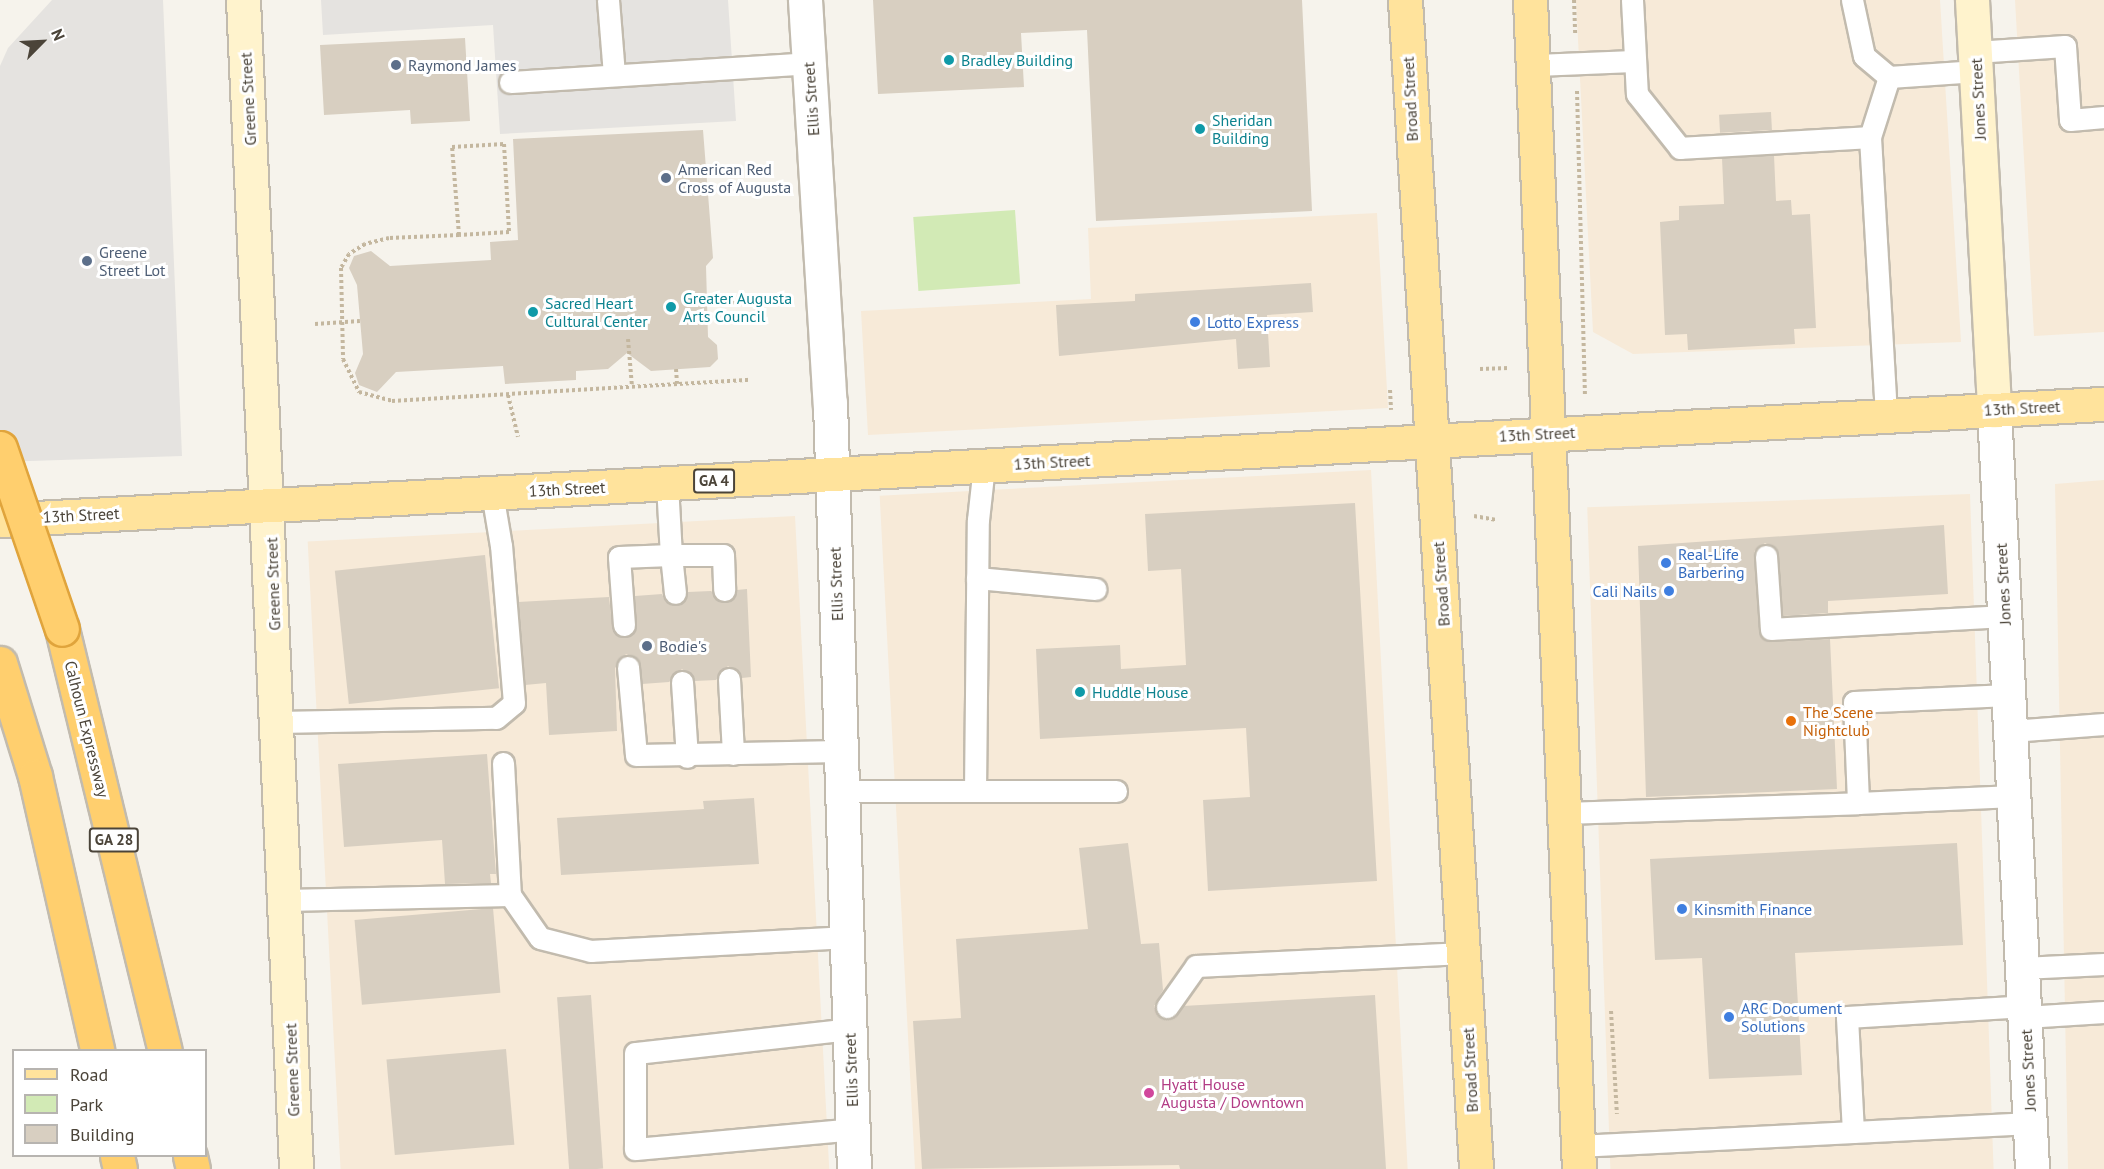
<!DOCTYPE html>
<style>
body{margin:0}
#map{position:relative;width:2104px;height:1169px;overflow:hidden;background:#f6f3ec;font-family:"PT Sans",sans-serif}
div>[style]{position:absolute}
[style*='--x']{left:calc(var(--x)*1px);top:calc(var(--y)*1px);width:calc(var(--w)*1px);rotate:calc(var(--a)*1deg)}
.commercial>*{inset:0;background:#f7ead8;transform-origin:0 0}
.green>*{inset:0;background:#d2eab5;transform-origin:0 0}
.parking>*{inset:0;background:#e5e3e0}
.building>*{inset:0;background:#d8cfc1;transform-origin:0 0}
.path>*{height:4px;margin-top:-2px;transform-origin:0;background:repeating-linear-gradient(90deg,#c4b79f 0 3px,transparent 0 6px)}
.roads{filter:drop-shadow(2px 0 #c2bbae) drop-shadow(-2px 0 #c2bbae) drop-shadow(0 2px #c2bbae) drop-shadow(0 -2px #c2bbae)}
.lane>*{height:21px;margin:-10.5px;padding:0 10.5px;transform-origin:10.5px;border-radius:10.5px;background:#fff}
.street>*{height:33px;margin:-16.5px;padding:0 16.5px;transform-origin:16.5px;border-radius:16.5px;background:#fff}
.secondary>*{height:33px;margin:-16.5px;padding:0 16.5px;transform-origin:16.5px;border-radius:16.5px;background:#fff3cd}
.primary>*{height:33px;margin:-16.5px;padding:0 16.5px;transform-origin:16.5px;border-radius:16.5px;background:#ffe39c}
.highway>*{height:33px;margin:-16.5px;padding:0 16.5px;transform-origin:16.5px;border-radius:16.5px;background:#ffcf6e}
.bridges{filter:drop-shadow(2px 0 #e0a43c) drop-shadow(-2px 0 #e0a43c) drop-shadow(0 2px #e0a43c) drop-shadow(0 -2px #e0a43c)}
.highway-bridge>*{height:33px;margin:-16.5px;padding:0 16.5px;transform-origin:16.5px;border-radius:16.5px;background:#ffcf6e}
.dots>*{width:16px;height:16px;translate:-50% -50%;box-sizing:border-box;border:3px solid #fff;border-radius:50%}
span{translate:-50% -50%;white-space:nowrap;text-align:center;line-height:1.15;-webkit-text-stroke:6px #fff;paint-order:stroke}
.shield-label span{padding:2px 4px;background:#fff;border:2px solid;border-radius:4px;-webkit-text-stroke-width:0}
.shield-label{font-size:15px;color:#4b4439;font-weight:700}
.culture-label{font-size:16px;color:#0d838f}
.left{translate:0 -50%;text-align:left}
.service-label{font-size:16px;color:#4e5e75}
.street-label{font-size:16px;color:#4b4439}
.shop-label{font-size:16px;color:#366cbe}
.right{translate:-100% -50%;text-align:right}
.food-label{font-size:16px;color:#c56008}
.hotel-label{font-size:16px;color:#b23c85}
.legend{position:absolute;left:12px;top:1049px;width:195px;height:108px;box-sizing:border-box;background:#fff;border:2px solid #b7b4b0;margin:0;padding:8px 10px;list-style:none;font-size:18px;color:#4b4439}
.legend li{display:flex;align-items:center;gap:12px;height:30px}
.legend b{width:30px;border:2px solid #b7b4b0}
.north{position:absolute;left:12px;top:12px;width:60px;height:60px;-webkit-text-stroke:4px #fff;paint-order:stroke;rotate:66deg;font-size:16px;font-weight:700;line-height:24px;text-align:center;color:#4b4439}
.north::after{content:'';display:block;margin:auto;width:21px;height:27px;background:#4b4439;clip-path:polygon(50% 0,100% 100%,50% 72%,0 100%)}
</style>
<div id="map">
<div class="commercial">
<div style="clip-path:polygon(1576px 0,1940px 0,1961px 342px,1633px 354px,1593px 332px)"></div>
<div style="clip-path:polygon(2015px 0,2104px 0,2104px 332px,2034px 336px)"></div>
<div style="clip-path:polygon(1377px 213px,1388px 408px,868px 435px,861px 311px,1091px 299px,1088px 228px)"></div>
<div style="left:1371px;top:470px;width:700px;height:492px;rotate:87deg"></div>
<div style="clip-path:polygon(2104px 480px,2104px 1169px,2068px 1169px,2055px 484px)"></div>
<div style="left:1970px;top:494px;width:676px;height:383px;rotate:88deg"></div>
<div style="left:795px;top:516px;width:654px;height:488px;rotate:87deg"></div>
</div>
<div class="green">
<div style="left:1015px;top:210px;width:74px;height:102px;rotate:86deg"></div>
</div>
<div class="parking">
<div style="clip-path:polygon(52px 0,163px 0,182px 456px,0 462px,0 66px,8px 48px)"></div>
<div style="clip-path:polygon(321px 0,728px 0,736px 121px,500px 134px,493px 25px,323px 35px)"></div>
</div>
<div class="building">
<div style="clip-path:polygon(873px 0,1302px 0,1312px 211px,1096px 221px,1087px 30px,1021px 33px,1024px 87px,878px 94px)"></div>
<div style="clip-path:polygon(465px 38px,470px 121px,411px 124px,410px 110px,324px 115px,320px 45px)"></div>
<div style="left:1771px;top:112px;width:18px;height:52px;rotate:87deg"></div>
<div style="clip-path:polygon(703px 130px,713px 258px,706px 266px,708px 337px,717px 345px,718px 359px,710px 367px,651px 371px,627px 353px,608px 369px,576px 371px,576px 380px,505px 384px,503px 366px,396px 372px,377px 392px,359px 385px,355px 373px,363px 354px,357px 285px,349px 268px,354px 256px,371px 251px,390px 266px,491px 260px,490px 242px,518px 240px,513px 139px)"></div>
<div style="clip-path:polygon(1774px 155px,1776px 201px,1791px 200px,1792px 215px,1810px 214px,1816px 328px,1794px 329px,1795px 344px,1688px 350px,1687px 334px,1665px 335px,1660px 222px,1679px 220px,1679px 206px,1724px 204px,1722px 158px)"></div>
<div style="clip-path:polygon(1311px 283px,1313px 312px,1267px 315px,1270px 367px,1238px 369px,1236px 339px,1059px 356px,1056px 305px,1135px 301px,1135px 294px)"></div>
<div style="clip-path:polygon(1355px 503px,1377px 881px,1208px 891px,1203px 800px,1250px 797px,1246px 728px,1040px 739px,1036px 649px,1120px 645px,1121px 669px,1186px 665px,1181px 569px,1148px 571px,1145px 514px)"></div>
<div style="clip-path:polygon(1944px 525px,1948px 594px,1828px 601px,1828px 613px,1783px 616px,1777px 549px,1765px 543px,1754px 551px,1761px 637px,1772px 642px,1830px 639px,1837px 789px,1646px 797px,1638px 546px)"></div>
<div style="left:485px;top:555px;width:134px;height:151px;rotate:84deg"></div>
<div style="clip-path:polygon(747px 589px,751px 677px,742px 678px,728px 666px,716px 680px,695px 681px,682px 669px,669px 682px,642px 684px,639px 660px,626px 654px,615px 668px,617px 731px,549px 735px,546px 683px,525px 685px,518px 602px,609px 597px,613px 632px,624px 638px,636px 630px,635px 596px,662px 594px,665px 601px,676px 606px,683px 603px,688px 592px,711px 591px,725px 603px,737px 590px)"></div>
<div style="clip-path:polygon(487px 754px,496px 874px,490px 874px,491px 883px,445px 884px,442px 840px,344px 847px,338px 764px)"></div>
<div style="clip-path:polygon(754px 798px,759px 864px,561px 875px,557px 818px,704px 809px,703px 801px)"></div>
<div style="clip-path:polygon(1128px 843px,1141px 944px,1159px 943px,1163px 990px,1154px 1006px,1160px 1018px,1173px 1018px,1183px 1006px,1375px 995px,1386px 1169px,1180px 1169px,1179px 1165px,922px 1169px,913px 1021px,961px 1018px,956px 939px,1088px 929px,1079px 848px)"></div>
<div style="clip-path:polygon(1957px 843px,1963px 945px,1795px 953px,1802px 1075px,1709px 1079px,1702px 958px,1655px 960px,1650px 859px)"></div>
<div style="left:493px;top:908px;width:85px;height:139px;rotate:85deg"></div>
<div style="left:591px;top:995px;width:174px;height:34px;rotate:86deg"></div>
<div style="left:506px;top:1049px;width:96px;height:120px;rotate:85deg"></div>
</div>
<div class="path">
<div style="--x:1574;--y:0;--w:36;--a:88"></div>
<div style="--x:1577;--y:91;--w:304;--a:88.5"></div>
<div style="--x:459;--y:235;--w:88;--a:-94.5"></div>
<div style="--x:452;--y:147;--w:52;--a:-3.3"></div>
<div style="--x:504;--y:144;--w:88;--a:86.7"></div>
<div style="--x:509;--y:232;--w:50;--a:176.6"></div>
<div style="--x:459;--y:235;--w:70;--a:177.5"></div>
<div style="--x:389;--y:238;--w:25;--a:166"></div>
<div style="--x:365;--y:244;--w:19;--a:148"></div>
<div style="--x:349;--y:254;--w:16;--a:120"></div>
<div style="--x:341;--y:268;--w:91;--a:88.7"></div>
<div style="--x:343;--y:359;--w:37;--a:64"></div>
<div style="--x:359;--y:392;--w:34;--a:15"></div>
<div style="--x:392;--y:401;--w:359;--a:-3.4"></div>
<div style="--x:707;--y:304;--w:39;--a:-3"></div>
<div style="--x:315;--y:324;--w:45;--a:-3.8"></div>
<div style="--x:628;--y:339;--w:48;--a:85.2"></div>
<div style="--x:676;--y:369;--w:15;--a:86"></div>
<div style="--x:1480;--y:369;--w:29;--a:-2"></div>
<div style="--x:1390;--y:390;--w:20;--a:87"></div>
<div style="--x:508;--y:395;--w:43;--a:76.6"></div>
<div style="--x:1474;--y:516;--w:23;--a:10"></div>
<div style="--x:1611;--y:1011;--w:103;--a:86.7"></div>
</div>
<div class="roads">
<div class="lane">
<div style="--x:608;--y:0;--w:75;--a:85.4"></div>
<div style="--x:1632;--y:0;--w:94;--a:87"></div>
<div style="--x:1637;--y:94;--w:69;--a:51.5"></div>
<div style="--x:1680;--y:148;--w:190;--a:-3.3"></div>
<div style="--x:1870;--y:137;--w:278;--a:86.7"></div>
<div style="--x:1852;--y:0;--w:57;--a:77.9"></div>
<div style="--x:1864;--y:56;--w:33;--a:40"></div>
<div style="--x:1889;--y:77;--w:63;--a:107.6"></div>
<div style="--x:1975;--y:52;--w:90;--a:-3.8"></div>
<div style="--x:2065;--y:46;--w:74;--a:86.1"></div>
<div style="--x:2070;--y:120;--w:34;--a:-5"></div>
<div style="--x:1534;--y:65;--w:101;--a:-2.3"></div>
<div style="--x:1889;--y:77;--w:88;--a:-3.9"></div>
<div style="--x:510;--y:82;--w:300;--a:-3.6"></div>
<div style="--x:667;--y:484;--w:71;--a:86.8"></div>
<div style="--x:671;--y:555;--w:52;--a:0"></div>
<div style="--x:723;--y:555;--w:35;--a:88"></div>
<div style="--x:1766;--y:556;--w:73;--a:86.1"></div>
<div style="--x:1771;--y:629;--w:233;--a:-3.2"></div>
<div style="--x:977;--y:578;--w:119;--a:5.3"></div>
<div style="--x:624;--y:625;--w:68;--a:-94.2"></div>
<div style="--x:619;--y:557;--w:52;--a:-2.2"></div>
<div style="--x:671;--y:555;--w:38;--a:84"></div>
<div style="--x:628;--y:667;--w:88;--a:84.8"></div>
<div style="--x:636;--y:755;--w:205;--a:-1.1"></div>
<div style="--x:729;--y:679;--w:75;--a:86.9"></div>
<div style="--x:682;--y:682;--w:75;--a:86.2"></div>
<div style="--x:2008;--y:695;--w:154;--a:177.4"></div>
<div style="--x:1854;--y:702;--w:101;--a:87.7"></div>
<div style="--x:1858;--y:803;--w:156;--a:-2.6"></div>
<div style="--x:278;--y:722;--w:218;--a:-1.1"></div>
<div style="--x:496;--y:718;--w:23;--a:-40"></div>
<div style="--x:514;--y:703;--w:158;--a:-94.7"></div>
<div style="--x:501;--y:546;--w:54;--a:-99.6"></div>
<div style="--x:2011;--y:731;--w:93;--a:-4.3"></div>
<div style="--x:503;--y:763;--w:132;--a:87"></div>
<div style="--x:843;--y:791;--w:273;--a:0"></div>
<div style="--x:975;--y:791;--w:271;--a:-89.4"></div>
<div style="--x:978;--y:520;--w:54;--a:-83.7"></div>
<div style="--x:1564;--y:813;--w:294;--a:-1.9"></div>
<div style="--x:285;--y:900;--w:225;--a:-1.3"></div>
<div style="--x:510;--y:895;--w:52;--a:55.1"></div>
<div style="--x:540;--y:938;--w:53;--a:14.3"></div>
<div style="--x:591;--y:951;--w:256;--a:-3.1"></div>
<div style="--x:2022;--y:968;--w:82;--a:-2.8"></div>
<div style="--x:1167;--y:1007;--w:50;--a:-54.7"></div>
<div style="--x:1196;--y:966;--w:268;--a:-2.8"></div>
<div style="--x:2025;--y:1017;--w:79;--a:-3.6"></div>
<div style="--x:850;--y:1029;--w:216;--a:173.6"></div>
<div style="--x:635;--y:1053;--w:96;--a:90"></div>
<div style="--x:635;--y:1149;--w:219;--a:-5.2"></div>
<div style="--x:1853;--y:1132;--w:115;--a:-93"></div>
<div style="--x:1847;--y:1017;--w:178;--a:-3.5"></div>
<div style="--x:1578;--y:1146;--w:453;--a:-2.9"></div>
</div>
<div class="street">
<div style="--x:805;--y:0;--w:404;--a:86.5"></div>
<div style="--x:830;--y:403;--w:766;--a:88.21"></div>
<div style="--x:1994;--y:410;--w:760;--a:87.13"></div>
</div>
<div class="secondary">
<div style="--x:243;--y:0;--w:1170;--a:87.4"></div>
<div style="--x:1972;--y:0;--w:411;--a:86.9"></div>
</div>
<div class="primary">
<div style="--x:1405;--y:0;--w:1171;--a:86.52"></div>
<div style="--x:1530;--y:0;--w:1170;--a:87.6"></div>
<div style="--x:0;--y:520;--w:2107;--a:-3.16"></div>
</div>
<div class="highway">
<div style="--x:62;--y:629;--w:433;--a:76.3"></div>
<div style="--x:0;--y:663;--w:118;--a:72.8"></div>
<div style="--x:35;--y:776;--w:281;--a:77.2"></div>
<div style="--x:117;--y:1156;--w:13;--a:77"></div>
<div style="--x:190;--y:1156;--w:13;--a:77"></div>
</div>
</div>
<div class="bridges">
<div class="highway-bridge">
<div style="--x:0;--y:448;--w:191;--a:71.1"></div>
</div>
</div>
<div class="dots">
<div style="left:949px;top:60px;background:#0f9aa8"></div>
<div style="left:396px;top:65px;background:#5c6f8a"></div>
<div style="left:1200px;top:129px;background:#0f9aa8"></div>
<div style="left:666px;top:178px;background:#5c6f8a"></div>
<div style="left:87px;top:261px;background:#5c6f8a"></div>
<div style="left:671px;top:307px;background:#0f9aa8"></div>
<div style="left:533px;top:312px;background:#0f9aa8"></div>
<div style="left:1195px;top:322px;background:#3f7fe0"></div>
<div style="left:1666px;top:563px;background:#3f7fe0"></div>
<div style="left:1669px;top:591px;background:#3f7fe0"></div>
<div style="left:647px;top:646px;background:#5c6f8a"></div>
<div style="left:1080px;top:692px;background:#0f9aa8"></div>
<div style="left:1791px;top:721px;background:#e8710a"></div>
<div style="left:1682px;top:909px;background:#3f7fe0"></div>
<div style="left:1729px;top:1017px;background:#3f7fe0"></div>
<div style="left:1149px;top:1093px;background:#d1479c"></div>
</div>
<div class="shield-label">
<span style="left:714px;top:481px">GA 4</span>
<span style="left:114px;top:840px">GA 28</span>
</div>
<div class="culture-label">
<span class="left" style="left:961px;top:60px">Bradley Building</span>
<span class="left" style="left:1212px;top:129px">Sheridan<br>Building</span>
<span class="left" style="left:683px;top:307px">Greater Augusta<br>Arts Council</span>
<span class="left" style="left:545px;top:312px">Sacred Heart<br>Cultural Center</span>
<span class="left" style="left:1092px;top:692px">Huddle House</span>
</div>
<div class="service-label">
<span class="left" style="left:408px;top:65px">Raymond James</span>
<span class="left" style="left:678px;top:178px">American Red<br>Cross of Augusta</span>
<span class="left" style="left:99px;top:261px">Greene<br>Street Lot</span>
<span class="left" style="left:659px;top:646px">Bodie's</span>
</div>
<div class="street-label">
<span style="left:248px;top:99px;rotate:-93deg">Greene Street</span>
<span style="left:811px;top:99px;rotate:-94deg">Ellis Street</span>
<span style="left:1410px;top:99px;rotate:-93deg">Broad Street</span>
<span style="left:1978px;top:99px;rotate:-93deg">Jones Street</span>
<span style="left:2022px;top:408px;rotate:-3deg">13th Street</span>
<span style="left:1537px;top:434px;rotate:-3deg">13th Street</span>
<span style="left:1052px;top:462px;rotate:-3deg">13th Street</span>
<span style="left:567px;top:489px;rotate:-3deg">13th Street</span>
<span style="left:81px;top:515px;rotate:-3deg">13th Street</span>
<span style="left:273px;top:584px;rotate:-92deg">Greene Street</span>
<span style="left:836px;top:584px;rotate:-92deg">Ellis Street</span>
<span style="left:1441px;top:584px;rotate:-94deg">Broad Street</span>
<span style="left:2003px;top:584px;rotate:-93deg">Jones Street</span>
<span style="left:87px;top:729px;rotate:76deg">Calhoun Expressway</span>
<span style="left:292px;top:1070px;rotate:-92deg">Greene Street</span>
<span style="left:851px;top:1070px;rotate:-92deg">Ellis Street</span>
<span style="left:1470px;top:1070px;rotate:-93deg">Broad Street</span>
<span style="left:2028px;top:1070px;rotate:-93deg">Jones Street</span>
</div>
<div class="shop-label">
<span class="left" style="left:1207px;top:322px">Lotto Express</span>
<span class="left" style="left:1678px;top:563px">Real-Life<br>Barbering</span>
<span class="right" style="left:1657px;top:591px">Cali Nails</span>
<span class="left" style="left:1694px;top:909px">Kinsmith Finance</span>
<span class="left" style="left:1741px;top:1017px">ARC Document<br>Solutions</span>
</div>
<div class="food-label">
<span class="left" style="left:1803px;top:721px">The Scene<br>Nightclub</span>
</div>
<div class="hotel-label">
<span class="left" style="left:1161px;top:1093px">Hyatt House<br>Augusta / Downtown</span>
</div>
<ul class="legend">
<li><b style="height:8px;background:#ffe39c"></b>Road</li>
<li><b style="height:16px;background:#d2eab5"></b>Park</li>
<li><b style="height:16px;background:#d8cfc1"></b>Building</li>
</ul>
<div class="north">N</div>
</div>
